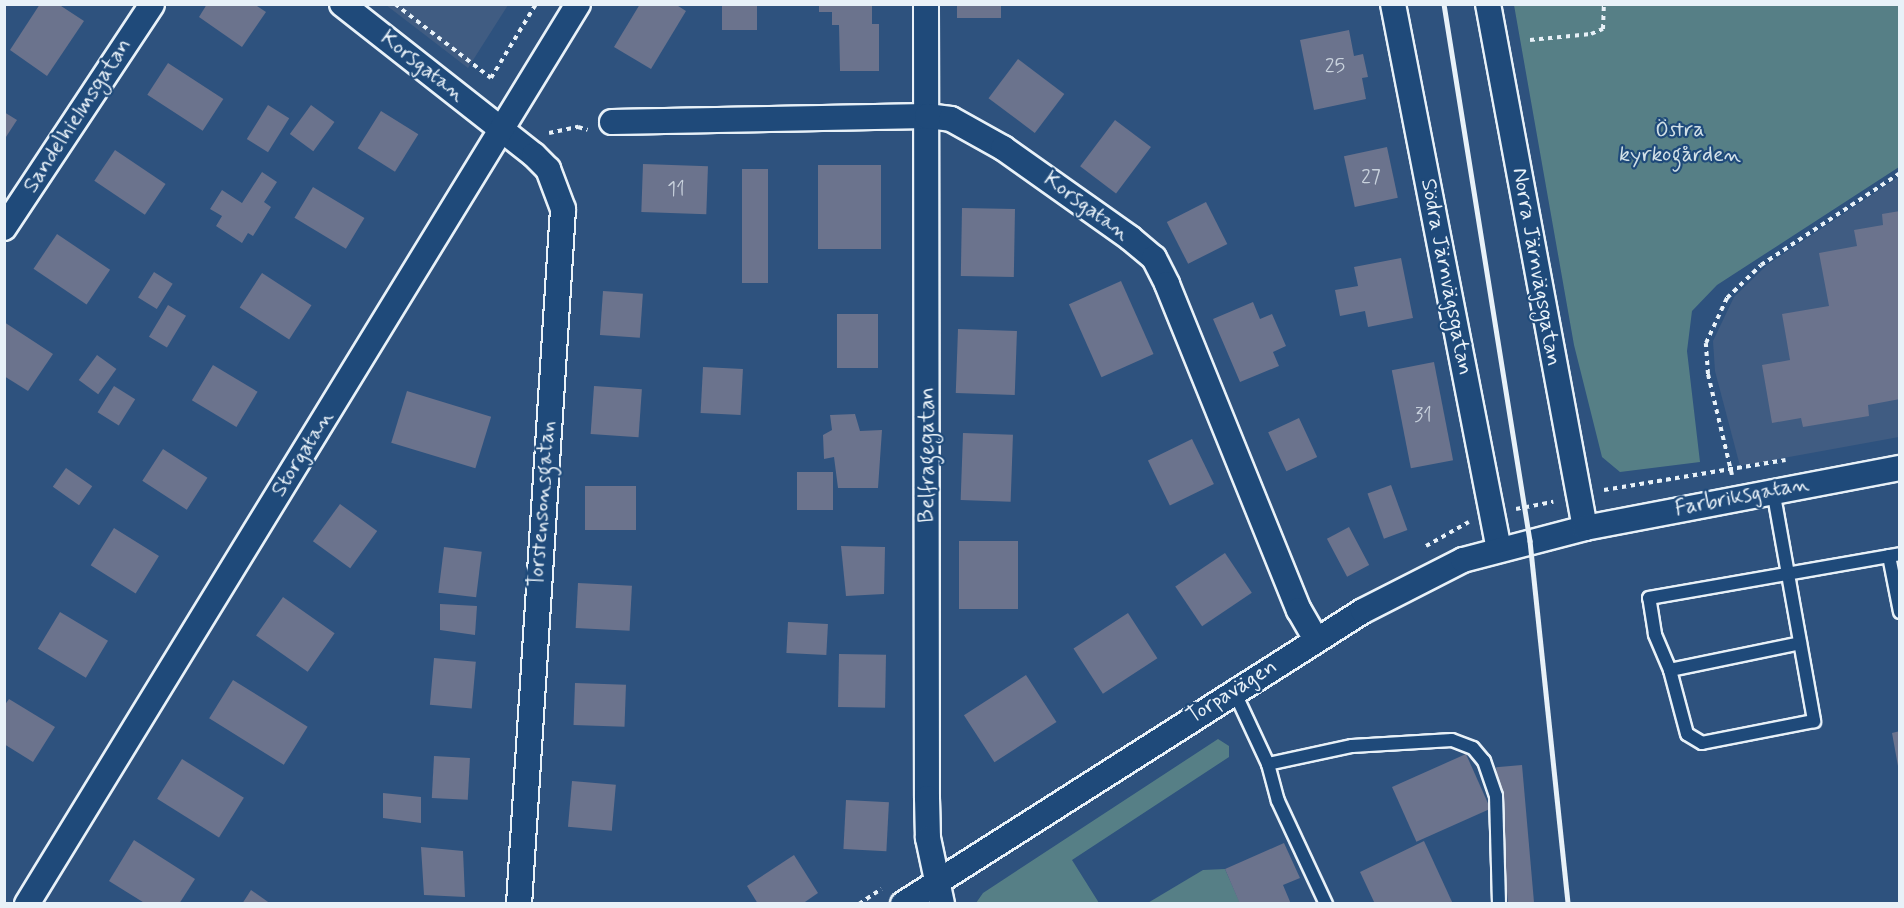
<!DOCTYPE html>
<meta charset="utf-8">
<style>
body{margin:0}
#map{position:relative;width:1904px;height:908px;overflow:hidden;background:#2e527e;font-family:Mynerve,sans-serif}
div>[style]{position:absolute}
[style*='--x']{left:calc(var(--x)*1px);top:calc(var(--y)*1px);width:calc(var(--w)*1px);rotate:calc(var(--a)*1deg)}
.built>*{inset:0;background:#405c82}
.green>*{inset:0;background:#567f86}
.building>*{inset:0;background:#6b738d;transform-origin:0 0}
.path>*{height:4px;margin-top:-2px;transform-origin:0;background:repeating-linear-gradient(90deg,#e8f1f8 0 4.5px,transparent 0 9px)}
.roads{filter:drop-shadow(2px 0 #e8f1f8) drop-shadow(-2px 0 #e8f1f8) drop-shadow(0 2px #e8f1f8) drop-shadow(0 -2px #e8f1f8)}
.service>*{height:12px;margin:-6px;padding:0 6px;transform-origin:6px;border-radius:6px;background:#1f4a7a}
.minor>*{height:24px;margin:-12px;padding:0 12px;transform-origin:12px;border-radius:12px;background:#1f4a7a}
.rail>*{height:4.5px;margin:-2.25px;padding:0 2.25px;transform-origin:2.25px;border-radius:2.25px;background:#e8f1f8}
span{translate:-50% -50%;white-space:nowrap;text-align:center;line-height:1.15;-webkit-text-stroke:4.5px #1f4a7a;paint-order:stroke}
.number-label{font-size:20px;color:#c9d2dd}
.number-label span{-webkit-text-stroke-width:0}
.street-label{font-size:22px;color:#e8f1f8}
.park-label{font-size:22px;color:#d2e0e7}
.frame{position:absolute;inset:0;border:6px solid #e8f1f8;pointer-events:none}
</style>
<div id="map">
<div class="built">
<div style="clip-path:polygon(386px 5px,508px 5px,468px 68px)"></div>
<div style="clip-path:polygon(1899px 177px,1899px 437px,1740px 466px,1715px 371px,1713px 341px,1734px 297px,1767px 265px)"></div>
</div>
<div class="green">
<div style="clip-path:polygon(1514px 5px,1899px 5px,1899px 167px,1717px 285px,1692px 311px,1687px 351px,1700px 462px,1620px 472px,1602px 457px,1574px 345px)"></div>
<div style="clip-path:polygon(1218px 739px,1229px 746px,1229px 757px,1072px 860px,1099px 903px,976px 903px,983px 893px)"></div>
<div style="clip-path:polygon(1225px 869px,1240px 903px,1146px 904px,1203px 870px)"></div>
</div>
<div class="building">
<div style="clip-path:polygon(40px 4px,58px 4px,84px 21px,47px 76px,10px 50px)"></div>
<div style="clip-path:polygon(207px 4px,254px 4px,266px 12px,242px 47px,199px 17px)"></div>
<div style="clip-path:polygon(640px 4px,675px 4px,686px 11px,651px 69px,614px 47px)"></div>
<div style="left:722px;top:4px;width:35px;height:26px"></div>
<div style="clip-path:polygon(819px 4px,872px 4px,872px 24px,879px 24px,879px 71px,840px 71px,839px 25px,832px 25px,832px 12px,819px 12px)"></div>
<div style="left:957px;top:5px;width:44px;height:13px"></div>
<div style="clip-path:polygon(1349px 30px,1354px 56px,1363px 54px,1368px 77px,1362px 78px,1366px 99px,1314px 110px,1300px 40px)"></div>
<div style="left:1018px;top:59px;width:58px;height:49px;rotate:37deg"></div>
<div style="left:168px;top:63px;width:66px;height:38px;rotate:33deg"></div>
<div style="left:268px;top:105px;width:25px;height:40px;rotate:32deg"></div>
<div style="left:311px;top:105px;width:29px;height:36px;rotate:36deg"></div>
<div style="left:381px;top:111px;width:44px;height:44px;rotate:32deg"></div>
<div style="clip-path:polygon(4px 112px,17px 120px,4px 140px)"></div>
<div style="left:1115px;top:120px;width:45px;height:58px;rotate:37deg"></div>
<div style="left:1387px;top:147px;width:52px;height:44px;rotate:78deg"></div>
<div style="left:115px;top:150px;width:61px;height:37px;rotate:34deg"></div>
<div style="left:643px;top:164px;width:65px;height:48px;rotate:2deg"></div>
<div style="left:818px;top:165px;width:63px;height:84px"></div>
<div style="left:742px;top:169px;width:26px;height:114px"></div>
<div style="clip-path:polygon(262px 172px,277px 182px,264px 202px,271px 207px,253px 236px,248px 233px,242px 243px,216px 226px,222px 216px,210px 209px,222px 190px,242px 203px)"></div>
<div style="left:313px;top:187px;width:60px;height:36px;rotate:31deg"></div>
<div style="left:1206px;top:202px;width:47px;height:44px;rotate:63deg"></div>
<div style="left:962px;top:208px;width:53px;height:68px;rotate:1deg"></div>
<div style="clip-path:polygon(1900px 211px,1900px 399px,1868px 405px,1869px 416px,1803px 427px,1801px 418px,1772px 423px,1762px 365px,1790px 360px,1782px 314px,1829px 306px,1819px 253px,1857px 246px,1854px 230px,1883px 225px,1882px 214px)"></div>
<div style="left:57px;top:234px;width:64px;height:42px;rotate:34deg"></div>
<div style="clip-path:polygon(1401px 258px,1413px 318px,1368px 327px,1365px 311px,1340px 316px,1335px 290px,1358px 286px,1354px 267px)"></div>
<div style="left:154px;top:272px;width:22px;height:30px;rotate:32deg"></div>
<div style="left:262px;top:273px;width:59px;height:41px;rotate:33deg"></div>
<div style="left:1121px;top:281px;width:80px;height:57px;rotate:66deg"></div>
<div style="left:603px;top:291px;width:40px;height:44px;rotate:4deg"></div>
<div style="clip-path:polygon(1253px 302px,1260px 319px,1272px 314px,1286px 346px,1273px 352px,1279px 366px,1240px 382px,1213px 319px)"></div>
<div style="left:168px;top:305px;width:21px;height:37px;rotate:31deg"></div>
<div style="left:878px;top:314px;width:54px;height:41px;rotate:90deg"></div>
<div style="clip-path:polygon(4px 322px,53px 354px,28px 391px,4px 376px)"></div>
<div style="left:958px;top:329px;width:59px;height:64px;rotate:2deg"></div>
<div style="left:97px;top:355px;width:24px;height:31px;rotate:36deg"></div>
<div style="left:1434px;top:362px;width:100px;height:43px;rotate:79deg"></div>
<div style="left:213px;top:365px;width:52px;height:41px;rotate:31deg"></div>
<div style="left:703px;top:367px;width:40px;height:46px;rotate:3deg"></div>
<div style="left:114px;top:386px;width:25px;height:31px;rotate:32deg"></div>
<div style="left:594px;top:386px;width:48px;height:48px;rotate:4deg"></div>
<div style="left:407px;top:391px;width:88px;height:54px;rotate:17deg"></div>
<div style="clip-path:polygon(855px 414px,860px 431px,882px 430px,878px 488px,838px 488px,834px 457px,824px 459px,823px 435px,832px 430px,830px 415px)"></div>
<div style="left:1299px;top:418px;width:43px;height:34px;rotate:65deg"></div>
<div style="left:963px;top:433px;width:50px;height:67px;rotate:2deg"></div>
<div style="left:1192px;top:439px;width:50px;height:49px;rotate:64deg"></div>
<div style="left:163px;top:449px;width:53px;height:38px;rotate:33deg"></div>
<div style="left:66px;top:468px;width:32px;height:23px;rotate:35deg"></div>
<div style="left:797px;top:472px;width:36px;height:38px"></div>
<div style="left:1391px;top:485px;width:48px;height:25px;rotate:70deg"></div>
<div style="left:585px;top:486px;width:51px;height:44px"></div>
<div style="left:340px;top:504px;width:46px;height:46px;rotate:36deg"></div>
<div style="left:1349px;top:527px;width:43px;height:25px;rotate:62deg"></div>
<div style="left:114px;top:528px;width:53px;height:44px;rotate:32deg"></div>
<div style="left:959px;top:541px;width:59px;height:68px"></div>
<div style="clip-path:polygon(841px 546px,885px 547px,884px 594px,846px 596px)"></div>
<div style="left:444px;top:547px;width:38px;height:46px;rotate:7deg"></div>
<div style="left:1225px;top:553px;width:48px;height:60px;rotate:56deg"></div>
<div style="left:578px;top:583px;width:54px;height:45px;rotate:3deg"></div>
<div style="left:283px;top:597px;width:63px;height:47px;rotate:35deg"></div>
<div style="clip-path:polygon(440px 604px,477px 606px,475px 635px,440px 630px)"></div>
<div style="left:60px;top:612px;width:56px;height:43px;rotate:31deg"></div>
<div style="left:1128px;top:613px;width:54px;height:65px;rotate:57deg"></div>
<div style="left:788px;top:622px;width:40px;height:31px;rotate:3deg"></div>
<div style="left:839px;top:654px;width:47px;height:53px;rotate:1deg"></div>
<div style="left:434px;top:658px;width:42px;height:47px;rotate:5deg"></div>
<div style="left:1026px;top:675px;width:56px;height:74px;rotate:57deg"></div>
<div style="left:233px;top:680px;width:88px;height:45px;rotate:32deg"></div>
<div style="left:575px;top:683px;width:51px;height:42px;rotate:2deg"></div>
<div style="clip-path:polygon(9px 699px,55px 727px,33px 762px,4px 744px,4px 706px)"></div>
<div style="clip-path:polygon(1900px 731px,1900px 766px,1898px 766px,1892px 733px)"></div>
<div style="left:1466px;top:754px;width:60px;height:81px;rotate:66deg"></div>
<div style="left:434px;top:756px;width:36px;height:42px;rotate:3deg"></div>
<div style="left:182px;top:759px;width:73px;height:47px;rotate:32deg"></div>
<div style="left:1522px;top:765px;width:140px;height:26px;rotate:85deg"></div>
<div style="left:572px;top:781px;width:44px;height:46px;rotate:5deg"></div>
<div style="clip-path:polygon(383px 793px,421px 797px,421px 823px,383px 818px)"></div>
<div style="left:846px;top:800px;width:43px;height:49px;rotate:3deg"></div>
<div style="clip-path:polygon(134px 840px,195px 879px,179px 904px,146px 904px,109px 881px)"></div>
<div style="clip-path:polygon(1424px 841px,1453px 904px,1375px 904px,1360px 872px)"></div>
<div style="clip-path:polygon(1284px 843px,1300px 878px,1283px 885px,1291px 904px,1240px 904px,1225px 869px)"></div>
<div style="clip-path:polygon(421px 847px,463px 851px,465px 897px,424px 895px)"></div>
<div style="clip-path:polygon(794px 855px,818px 893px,802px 904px,758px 904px,747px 886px)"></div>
<div style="clip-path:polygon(251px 890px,271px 904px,242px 904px)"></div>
</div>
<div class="path">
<div style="--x:395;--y:4;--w:121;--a:37.6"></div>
<div style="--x:491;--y:78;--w:87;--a:-58.7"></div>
<div style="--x:1530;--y:40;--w:61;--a:-5.6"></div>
<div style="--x:1591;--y:34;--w:13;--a:-23"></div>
<div style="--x:1603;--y:29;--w:25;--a:-88"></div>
<div style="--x:549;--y:133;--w:30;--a:-12"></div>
<div style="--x:578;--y:127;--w:10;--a:17"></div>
<div style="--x:1732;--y:475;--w:104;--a:-103.4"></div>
<div style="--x:1708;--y:374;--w:31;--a:-94"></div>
<div style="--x:1706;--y:343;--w:50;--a:-65"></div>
<div style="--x:1727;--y:298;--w:47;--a:-44.1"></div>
<div style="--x:1761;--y:265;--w:167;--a:-33.5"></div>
<div style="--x:1604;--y:490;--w:184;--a:-9.4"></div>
<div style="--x:1516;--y:509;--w:38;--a:-11"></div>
<div style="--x:1426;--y:546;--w:49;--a:-29.2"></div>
<div style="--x:859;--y:904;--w:27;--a:-34"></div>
</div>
<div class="roads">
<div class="service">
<div style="--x:1773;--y:490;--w:235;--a:79.9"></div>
<div style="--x:1814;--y:721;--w:114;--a:168.9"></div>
<div style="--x:1702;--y:743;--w:17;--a:-149"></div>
<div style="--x:1687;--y:734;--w:66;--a:-104.9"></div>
<div style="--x:1670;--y:670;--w:133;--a:-11.7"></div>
<div style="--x:1889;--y:556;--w:57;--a:78.9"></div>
<div style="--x:1670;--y:670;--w:39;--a:-113"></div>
<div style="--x:1655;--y:634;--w:36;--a:-99"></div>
<div style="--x:1649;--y:598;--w:255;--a:-9.9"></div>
<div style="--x:1234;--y:691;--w:81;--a:65"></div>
<div style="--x:1268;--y:764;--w:86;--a:-12.1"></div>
<div style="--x:1352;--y:746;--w:100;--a:-3.4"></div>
<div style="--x:1452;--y:740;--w:22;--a:21"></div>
<div style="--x:1473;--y:748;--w:17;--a:50"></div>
<div style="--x:1484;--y:761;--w:37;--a:71"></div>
<div style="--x:1496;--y:796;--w:108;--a:88.4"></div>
<div style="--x:1268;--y:764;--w:38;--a:75"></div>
<div style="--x:1278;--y:801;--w:114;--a:65"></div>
</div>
<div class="minor">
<div style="--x:342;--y:4;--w:244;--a:38.2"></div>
<div style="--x:534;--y:155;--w:20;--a:45"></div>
<div style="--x:548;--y:169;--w:43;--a:69.4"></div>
<div style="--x:563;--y:209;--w:696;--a:93.62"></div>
<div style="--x:926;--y:4;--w:794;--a:89.93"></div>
<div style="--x:927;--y:798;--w:40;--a:88.6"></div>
<div style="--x:928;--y:838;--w:67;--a:78"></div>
<div style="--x:1393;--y:4;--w:556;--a:79.01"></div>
<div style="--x:1488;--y:4;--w:533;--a:79.51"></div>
<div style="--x:612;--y:122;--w:315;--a:-1.1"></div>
<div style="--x:927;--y:116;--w:24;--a:7"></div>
<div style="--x:951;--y:119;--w:60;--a:29.1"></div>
<div style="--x:1003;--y:148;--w:156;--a:35.3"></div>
<div style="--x:1130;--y:238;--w:31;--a:40"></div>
<div style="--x:1154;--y:258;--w:29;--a:63"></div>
<div style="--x:1167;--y:284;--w:352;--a:68"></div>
<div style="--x:1299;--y:610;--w:34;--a:60"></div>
<div style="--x:4;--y:228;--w:268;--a:-56.5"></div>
<div style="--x:27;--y:904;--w:1055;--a:-58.52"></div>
<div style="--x:903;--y:904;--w:545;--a:-32.5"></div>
<div style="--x:1363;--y:611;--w:112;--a:-27"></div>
<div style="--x:1463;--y:560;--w:126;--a:-14.7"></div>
<div style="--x:1585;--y:528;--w:321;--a:-10.8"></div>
</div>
</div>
<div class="rail">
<div style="--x:1444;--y:4;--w:544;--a:80.9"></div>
<div style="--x:1530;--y:541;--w:365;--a:84"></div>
</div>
<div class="number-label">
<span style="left:1335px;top:66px">25</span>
<span style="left:1371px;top:177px">27</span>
<span style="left:676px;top:189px">11</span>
<span style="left:1423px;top:415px">31</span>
</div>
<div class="street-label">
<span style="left:422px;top:67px;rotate:38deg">Korsgatan</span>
<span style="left:78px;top:116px;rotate:-57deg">Sandelhielmsgatan</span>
<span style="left:1086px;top:207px;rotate:36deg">Korsgatan</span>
<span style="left:1536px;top:267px;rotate:80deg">Norra Järnvägsgatan</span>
<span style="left:1446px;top:277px;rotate:79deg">Södra Järnvägsgatan</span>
<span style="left:303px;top:454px;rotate:-58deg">Storgatan</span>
<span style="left:928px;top:455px;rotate:-90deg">Belfragegatan</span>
<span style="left:1742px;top:497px;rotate:-11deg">Farbriksgatan</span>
<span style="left:543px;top:504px;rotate:-86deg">Torstensonsgatan</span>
<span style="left:1232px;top:692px;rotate:-32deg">Torpavägen</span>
</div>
<div class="park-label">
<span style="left:1680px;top:143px">Östra<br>kyrkogården</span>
</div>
<div class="frame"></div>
</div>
